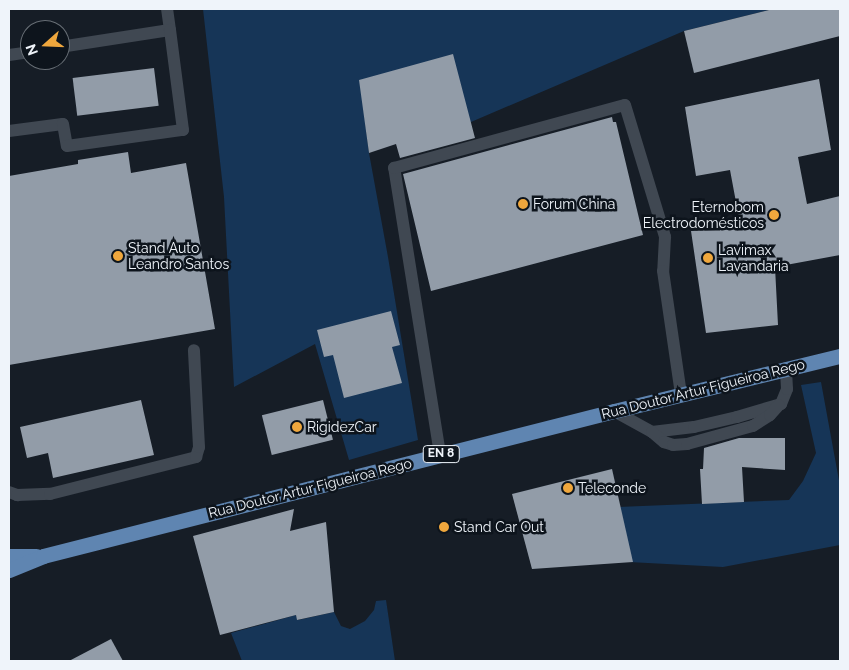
<!DOCTYPE html>
<meta charset="utf-8">
<style>
body{margin:0}
#map{position:relative;width:849px;height:670px;overflow:hidden;background:#161d26;font-family:Raleway,sans-serif}
div>[style]{position:absolute}
[style*='--x']{left:calc(var(--x)*1px);top:calc(var(--y)*1px);width:calc(var(--w)*1px);rotate:calc(var(--a)*1deg)}
.green>*{inset:0;background:#163557}
.building>*{inset:0;background:#929ca8;transform-origin:0 0}
.service>*{height:12px;margin:-6px;padding:0 6px;transform-origin:6px;border-radius:6px;background:#404852}
.primary>*{height:15px;margin:-7.5px;padding:0 7.5px;transform-origin:7.5px;border-radius:7.5px;background:#5f85b1}
.dots>*{width:14px;height:14px;translate:-50% -50%;box-sizing:border-box;border:2px solid #0d141c;border-radius:50%}
span{translate:-50% -50%;white-space:nowrap;text-align:center;line-height:1.15;-webkit-text-stroke:5px #0d141c;paint-order:stroke}
.shield-label span{padding:1px 4px;background:#0d141c;border:1px solid;border-radius:4px;-webkit-text-stroke-width:0}
.shield-label{font-size:12px;color:#eff4fa;font-weight:700}
.poi-label{font-size:14px;color:#eff4fa}
.left{translate:0 -50%;text-align:left}
.right{translate:-100% -50%;text-align:right}
.street-label{font-size:14px;color:#eff4fa}
.frame{position:absolute;inset:0;border:10px solid #eff4fa;pointer-events:none}
.north{position:absolute;left:20px;top:20px;width:50px;height:50px;box-sizing:border-box;background:#0d141c;border:1px solid #676e75;border-radius:50%;rotate:250deg;font-size:14px;font-weight:700;line-height:20px;text-align:center;color:#eff4fa}
.north::after{content:'';display:block;margin:auto;width:18px;height:22px;background:#efa73d;clip-path:polygon(50% 0,100% 100%,50% 72%,0 100%)}
</style>
<div id="map">
<div class="green">
<div style="clip-path:polygon(203px 9px,773px 9px,684px 31px,471px 122px,360px 80px,369px 153px,388px 257px,418px 440px,349px 460px,315px 344px,234px 387px,224px 197px)"></div>
<div style="clip-path:polygon(821px 382px,840px 486px,840px 545px,723px 567px,629px 562px,618px 507px,789px 500px,803px 481px,816px 453px,801px 385px)"></div>
<div style="clip-path:polygon(386px 600px,395px 661px,242px 661px,231px 633px,296px 615px,298px 620px,334px 612px,341px 626px,350px 629px,365px 621px,374px 610px,376px 601px)"></div>
</div>
<div class="building">
<div style="clip-path:polygon(773px 9px,840px 9px,840px 36px,694px 73px,684px 31px)"></div>
<div style="clip-path:polygon(453px 54px,475px 138px,400px 158px,396px 144px,369px 153px,359px 80px)"></div>
<div style="left:154px;top:68px;width:38px;height:82px;rotate:83deg"></div>
<div style="clip-path:polygon(819px 79px,831px 150px,798px 157px,807px 204px,840px 196px,840px 255px,775px 267px,778px 325px,706px 333px,691px 231px,741px 229px,730px 170px,696px 176px,685px 107px)"></div>
<div style="clip-path:polygon(612px 117px,613px 122px,616px 122px,643px 235px,431px 291px,403px 174px)"></div>
<div style="clip-path:polygon(128px 152px,131px 173px,186px 163px,215px 329px,9px 365px,9px 176px,78px 164px,78px 160px)"></div>
<div style="clip-path:polygon(391px 311px,400px 345px,392px 347px,402px 383px,344px 398px,333px 355px,324px 357px,317px 330px)"></div>
<div style="clip-path:polygon(141px 400px,154px 455px,53px 478px,48px 453px,27px 458px,20px 427px)"></div>
<div style="left:323px;top:400px;width:41px;height:63px;rotate:76deg"></div>
<div style="clip-path:polygon(739px 438px,785px 438px,785px 470px,742px 467px,744px 502px,702px 504px,700px 469px,703px 469px,704px 448px)"></div>
<div style="clip-path:polygon(612px 469px,633px 562px,532px 569px,512px 494px)"></div>
<div style="clip-path:polygon(294px 509px,290px 531px,326px 522px,334px 612px,297px 620px,296px 615px,220px 635px,193px 536px)"></div>
<div style="clip-path:polygon(111px 639px,123px 661px,69px 661px)"></div>
</div>
<div class="service">
<div style="--x:60;--y:47;--w:111;--a:-8.8"></div>
<div style="--x:170;--y:30;--w:21;--a:-98"></div>
<div style="--x:9;--y:55;--w:21;--a:-8"></div>
<div style="--x:9;--y:131;--w:54;--a:-7.4"></div>
<div style="--x:63;--y:124;--w:22;--a:80"></div>
<div style="--x:67;--y:146;--w:117;--a:-7.9"></div>
<div style="--x:183;--y:130;--w:101;--a:-97.4"></div>
<div style="--x:614;--y:411;--w:43;--a:28.9"></div>
<div style="--x:652;--y:432;--w:42;--a:-6.8"></div>
<div style="--x:694;--y:427;--w:44;--a:-13.1"></div>
<div style="--x:737;--y:417;--w:46;--a:-16.5"></div>
<div style="--x:781;--y:404;--w:16;--a:-68"></div>
<div style="--x:787;--y:389;--w:21;--a:-93"></div>
<div style="--x:652;--y:432;--w:16;--a:40"></div>
<div style="--x:664;--y:442;--w:9;--a:18"></div>
<div style="--x:673;--y:445;--w:14;--a:-4"></div>
<div style="--x:687;--y:444;--w:68;--a:-15.3"></div>
<div style="--x:753;--y:426;--w:20;--a:-33"></div>
<div style="--x:770;--y:415;--w:13;--a:-48"></div>
<div style="--x:440;--y:454;--w:290;--a:-99.1"></div>
<div style="--x:394;--y:168;--w:239;--a:-15.3"></div>
<div style="--x:625;--y:105;--w:138;--a:73.1"></div>
<div style="--x:665;--y:237;--w:34;--a:93"></div>
<div style="--x:663;--y:271;--w:124;--a:81.7"></div>
<div style="--x:9;--y:492;--w:9;--a:21"></div>
<div style="--x:17;--y:495;--w:33;--a:-2"></div>
<div style="--x:50;--y:494;--w:151;--a:-14.2"></div>
<div style="--x:196;--y:457;--w:10;--a:-73"></div>
<div style="--x:199;--y:447;--w:97;--a:-93"></div>
</div>
<div class="primary">
<div style="--x:9;--y:556;--w:27;--a:0"></div>
<div style="--x:9;--y:570;--w:37;--a:-22"></div>
<div style="--x:43;--y:556;--w:589;--a:-14.25"></div>
<div style="--x:614;--y:411;--w:233;--a:-13.7"></div>
</div>
<div class="dots">
<div style="left:523px;top:204px;background:#efa73d"></div>
<div style="left:774px;top:215px;background:#efa73d"></div>
<div style="left:118px;top:256px;background:#efa73d"></div>
<div style="left:708px;top:258px;background:#efa73d"></div>
<div style="left:297px;top:427px;background:#efa73d"></div>
<div style="left:568px;top:488px;background:#efa73d"></div>
<div style="left:444px;top:527px;background:#efa73d"></div>
</div>
<div class="shield-label">
<span style="left:441px;top:454px">EN 8</span>
</div>
<div class="poi-label">
<span class="left" style="left:533px;top:204px">Forum China</span>
<span class="right" style="left:764px;top:215px">Eternobom<br>Electrodomésticos</span>
<span class="left" style="left:128px;top:256px">Stand Auto<br>Leandro Santos</span>
<span class="left" style="left:718px;top:258px">Lavimax<br>Lavandaria</span>
<span class="left" style="left:307px;top:427px">RigidezCar</span>
<span class="left" style="left:578px;top:488px">Teleconde</span>
<span class="left" style="left:454px;top:527px">Stand Car Out</span>
</div>
<div class="street-label">
<span style="left:703px;top:389px;rotate:-14deg">Rua Doutor Artur Figueiroa Rego</span>
<span style="left:310px;top:488px;rotate:-14deg">Rua Doutor Artur Figueiroa Rego</span>
</div>
<div class="frame"></div>
<div class="north">N</div>
</div>
